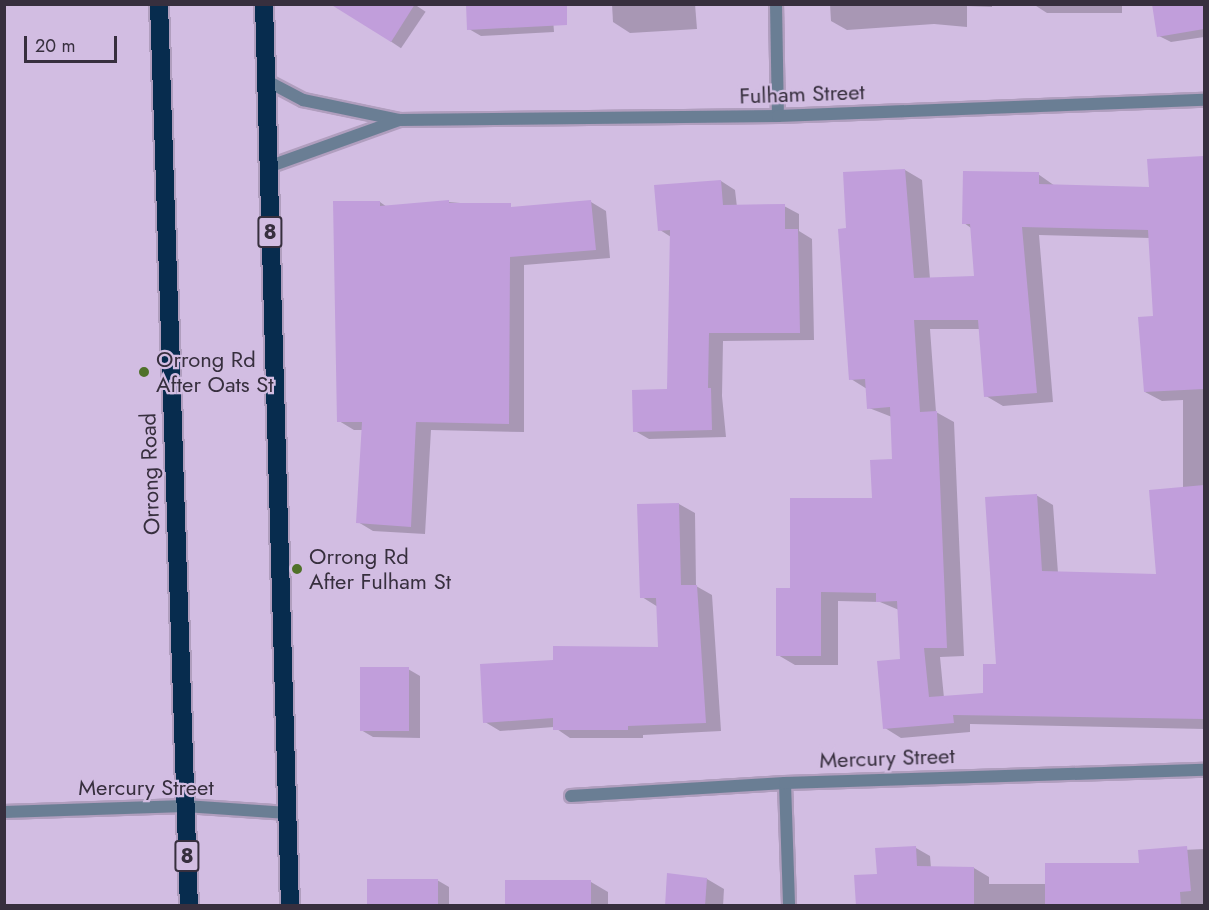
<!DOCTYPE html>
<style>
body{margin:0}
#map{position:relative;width:1209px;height:910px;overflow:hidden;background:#d2bde2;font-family:Jost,sans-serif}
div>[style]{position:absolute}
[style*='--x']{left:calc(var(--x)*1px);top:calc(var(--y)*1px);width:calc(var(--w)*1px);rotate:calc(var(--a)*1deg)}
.shadow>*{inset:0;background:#0003;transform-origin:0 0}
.building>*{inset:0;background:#c19edb;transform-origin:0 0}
.roads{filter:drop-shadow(2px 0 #b09ebe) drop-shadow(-2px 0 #b09ebe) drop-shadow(0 2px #b09ebe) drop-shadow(0 -2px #b09ebe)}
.street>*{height:12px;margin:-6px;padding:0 6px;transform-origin:6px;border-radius:6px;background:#6a7e94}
.highway>*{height:18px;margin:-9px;padding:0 9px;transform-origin:9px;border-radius:9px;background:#072c4e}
.dots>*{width:16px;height:16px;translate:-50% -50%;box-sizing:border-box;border:3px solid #d2bde2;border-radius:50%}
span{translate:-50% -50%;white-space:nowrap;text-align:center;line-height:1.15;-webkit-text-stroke:4.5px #d2bde2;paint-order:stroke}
.shield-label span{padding:2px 4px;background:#d2bde2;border:2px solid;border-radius:4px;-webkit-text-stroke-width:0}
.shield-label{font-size:21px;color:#372f3e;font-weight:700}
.street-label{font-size:22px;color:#372f3e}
.poi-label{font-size:22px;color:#372f3e}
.left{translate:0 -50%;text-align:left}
.frame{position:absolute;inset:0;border:6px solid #372f3e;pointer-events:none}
.scale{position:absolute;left:24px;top:36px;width:93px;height:27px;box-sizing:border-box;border:3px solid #372f3e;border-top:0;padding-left:8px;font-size:18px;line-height:21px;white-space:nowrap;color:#372f3e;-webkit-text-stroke:4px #d2bde2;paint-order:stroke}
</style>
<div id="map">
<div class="shadow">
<div style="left:414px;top:4px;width:14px;height:44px;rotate:34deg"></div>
<div style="clip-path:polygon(552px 4px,554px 32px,481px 36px,469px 29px)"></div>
<div style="clip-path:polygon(612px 4px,695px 4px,697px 29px,630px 33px,613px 22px)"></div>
<div style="clip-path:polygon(830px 4px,992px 4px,992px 7px,967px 6px,967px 27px,934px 24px,847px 30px,831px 21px)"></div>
<div style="clip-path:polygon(1033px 4px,1122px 4px,1122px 13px,1047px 13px)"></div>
<div style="clip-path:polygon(1153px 4px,1204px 4px,1204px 37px,1171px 42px,1159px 36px)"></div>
<div style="clip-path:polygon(evenodd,1204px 158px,1204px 729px,970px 724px,970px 732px,901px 738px,885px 728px,901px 661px,899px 610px,880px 602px,838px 601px,838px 665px,795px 665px,778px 655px,792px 590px,873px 500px,894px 460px,892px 417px,869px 408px,867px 389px,851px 379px,848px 230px,905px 170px,922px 180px,930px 279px,976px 278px,971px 228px,964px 223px,1038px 174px,1055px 186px,1150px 188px,1149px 161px,1204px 158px,1039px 235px,1150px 238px,1155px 317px,1145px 392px,1162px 401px,1183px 400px,1183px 488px,1157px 575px,1058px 573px,1053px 505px,1036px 495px,997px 665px,984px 694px,944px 698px,940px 657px,964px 656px,954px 422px,936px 412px,930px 329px,980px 329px,986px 396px,1003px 406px,1053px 402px,1039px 235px)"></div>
<div style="clip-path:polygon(721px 181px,735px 190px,737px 207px,784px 206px,799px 214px,799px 231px,812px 239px,814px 340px,723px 341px,722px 396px,726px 437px,649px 439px,635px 431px,669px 391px,671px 237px,660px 230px)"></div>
<div style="clip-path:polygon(380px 202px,387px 207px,449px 202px,516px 208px,591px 202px,606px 211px,610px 258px,524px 265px,524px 432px,431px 430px,425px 534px,373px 531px,358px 522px,363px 430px,354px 430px,339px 421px)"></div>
<div style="clip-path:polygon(679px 504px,695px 513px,696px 586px,712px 595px,721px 731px,643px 735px,643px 738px,570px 738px,554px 727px,500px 731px,485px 722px,554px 661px,659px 648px,658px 607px,642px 597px,639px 505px)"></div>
<div style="clip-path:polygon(408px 669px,420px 676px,420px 738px,373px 737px,361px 730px)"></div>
<div style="clip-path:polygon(916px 848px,930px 856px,931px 868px,974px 868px,989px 877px,989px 884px,1047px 884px,1141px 864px,1140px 852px,1204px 849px,1204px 906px,858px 906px,879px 876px)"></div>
<div style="clip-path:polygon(707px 879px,724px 889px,723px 906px,666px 906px)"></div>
<div style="clip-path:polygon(437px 880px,449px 887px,449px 906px,368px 906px)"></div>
<div style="clip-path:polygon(591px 882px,608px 892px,608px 906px,506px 906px)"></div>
</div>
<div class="building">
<div style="clip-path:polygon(330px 4px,415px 4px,391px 42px)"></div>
<div style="clip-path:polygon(466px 4px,567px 4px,567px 25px,467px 30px)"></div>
<div style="clip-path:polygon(1152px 4px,1204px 4px,1204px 29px,1157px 37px)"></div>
<div style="clip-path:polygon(1204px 156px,1204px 389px,1144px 392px,1138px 317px,1153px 316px,1148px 230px,1022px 227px,1037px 393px,984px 397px,978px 320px,914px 320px,920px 412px,937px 411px,947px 648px,924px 648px,929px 697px,983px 693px,983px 664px,996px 664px,985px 497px,1037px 494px,1042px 571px,1156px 574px,1149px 490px,1204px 485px,1204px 719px,953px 715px,954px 723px,883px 729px,877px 661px,900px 659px,897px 601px,876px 602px,876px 593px,821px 592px,821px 656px,776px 656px,776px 588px,790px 588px,790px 498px,872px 498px,870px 460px,892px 459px,890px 407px,867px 409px,865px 379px,849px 380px,838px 229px,846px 228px,843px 172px,905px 169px,914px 278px,974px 276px,970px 224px,962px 224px,963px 171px,1039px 172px,1039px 184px,1149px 187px,1147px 159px)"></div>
<div style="clip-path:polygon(721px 180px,723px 205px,785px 204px,785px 229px,798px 229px,800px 333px,709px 333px,708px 388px,711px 388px,712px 430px,633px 432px,632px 390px,667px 389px,670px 230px,658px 231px,654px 185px)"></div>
<div style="clip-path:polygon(449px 200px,449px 203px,511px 203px,511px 207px,591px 200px,596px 250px,510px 257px,509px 424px,416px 422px,411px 527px,356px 523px,362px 422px,337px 422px,333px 201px,380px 201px,380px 206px)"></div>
<div style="clip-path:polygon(679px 503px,681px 585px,697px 585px,706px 723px,628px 726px,628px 730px,553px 730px,553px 718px,483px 723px,480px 664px,553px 660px,553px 646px,658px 647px,656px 598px,640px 598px,637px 504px)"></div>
<div style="left:360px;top:667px;width:49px;height:64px"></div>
<div style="clip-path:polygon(916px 846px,917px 866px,974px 867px,974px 906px,856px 906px,854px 875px,877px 874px,875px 848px)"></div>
<div style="clip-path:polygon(1187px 846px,1191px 891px,1180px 892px,1181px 906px,1045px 906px,1045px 863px,1139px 863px,1138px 850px)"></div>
<div style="clip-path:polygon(667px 873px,707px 878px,705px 906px,665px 906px)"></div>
<div style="left:367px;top:879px;width:71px;height:27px"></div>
<div style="left:505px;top:880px;width:86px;height:26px"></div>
</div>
<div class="roads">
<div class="street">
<div style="--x:776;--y:4;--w:112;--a:89"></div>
<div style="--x:267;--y:81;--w:41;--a:27.8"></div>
<div style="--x:303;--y:100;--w:99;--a:11.7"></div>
<div style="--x:400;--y:120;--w:378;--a:-0.6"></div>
<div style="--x:778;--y:116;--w:426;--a:-2.2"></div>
<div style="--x:268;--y:167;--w:139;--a:-19.7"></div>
<div style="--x:785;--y:783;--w:123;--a:88.1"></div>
<div style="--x:571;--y:796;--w:214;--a:-3.5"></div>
<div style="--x:785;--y:783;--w:419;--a:-1.8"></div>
<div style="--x:4;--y:812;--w:181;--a:-1.9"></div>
<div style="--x:185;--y:806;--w:103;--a:3.9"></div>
</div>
<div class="highway">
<div style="--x:159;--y:4;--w:902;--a:88.1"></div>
<div style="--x:264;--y:4;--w:902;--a:88.35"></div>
</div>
</div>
<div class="dots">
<div style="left:144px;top:372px;background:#4f7129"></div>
<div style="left:297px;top:569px;background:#4f7129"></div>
</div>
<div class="shield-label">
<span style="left:270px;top:232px">8</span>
<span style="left:187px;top:856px">8</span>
</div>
<div class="street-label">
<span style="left:802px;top:94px;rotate:-2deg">Fulham Street</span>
<span style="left:150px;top:474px;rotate:-92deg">Orrong Road</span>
<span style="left:887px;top:758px;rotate:-2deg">Mercury Street</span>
<span style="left:146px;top:788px">Mercury Street</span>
</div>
<div class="poi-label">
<span class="left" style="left:156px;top:372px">Orrong Rd<br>After Oats St</span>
<span class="left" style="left:309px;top:569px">Orrong Rd<br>After Fulham St</span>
</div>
<div class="frame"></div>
<div class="scale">20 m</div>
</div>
